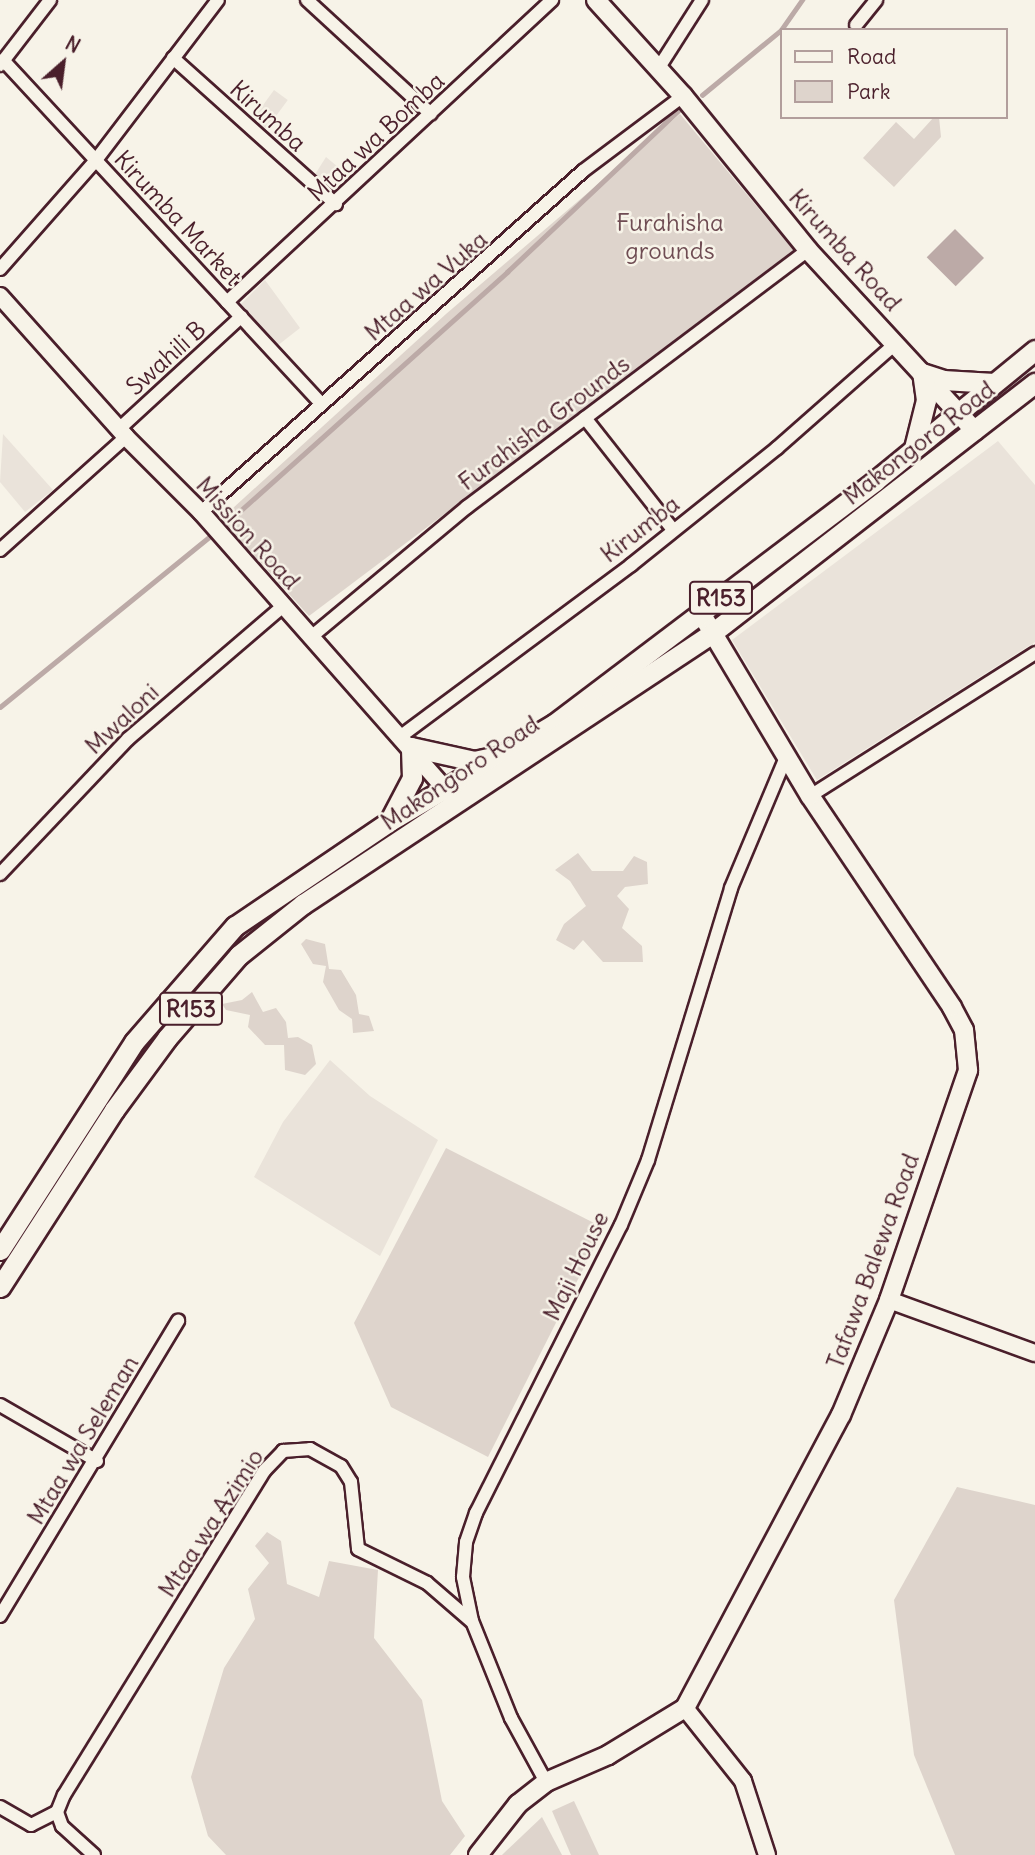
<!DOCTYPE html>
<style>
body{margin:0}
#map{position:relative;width:1035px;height:1855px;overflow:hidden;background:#f7f3e8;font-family:Delius,sans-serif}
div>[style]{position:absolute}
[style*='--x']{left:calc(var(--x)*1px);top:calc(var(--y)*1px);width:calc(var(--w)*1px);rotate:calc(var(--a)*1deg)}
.built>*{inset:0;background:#eae3da;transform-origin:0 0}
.green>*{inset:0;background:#ded4cc}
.water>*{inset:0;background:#bcaaa7;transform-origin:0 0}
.stream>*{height:4.5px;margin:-2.25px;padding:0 2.25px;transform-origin:2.25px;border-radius:2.25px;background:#bcaaa7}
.roads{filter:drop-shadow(2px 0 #4a1f2b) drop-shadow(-2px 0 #4a1f2b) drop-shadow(0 2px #4a1f2b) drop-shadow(0 -2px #4a1f2b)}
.minor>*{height:12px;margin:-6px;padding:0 6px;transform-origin:6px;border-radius:6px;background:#f7f3e8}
.tertiary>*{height:16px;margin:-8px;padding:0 8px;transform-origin:8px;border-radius:8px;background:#f7f3e8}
.secondary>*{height:18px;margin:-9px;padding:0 9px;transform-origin:9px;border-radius:9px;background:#f7f3e8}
.primary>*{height:19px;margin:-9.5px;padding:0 9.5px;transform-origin:9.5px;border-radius:9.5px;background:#f7f3e8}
span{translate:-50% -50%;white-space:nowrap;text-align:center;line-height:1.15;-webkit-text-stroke:5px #f7f3e8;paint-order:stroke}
.shield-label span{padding:2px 5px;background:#f7f3e8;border:2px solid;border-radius:5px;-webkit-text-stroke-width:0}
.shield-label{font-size:23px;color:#4a1f2b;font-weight:700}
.street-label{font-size:24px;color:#4a1f2b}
.park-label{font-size:24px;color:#6f4c53}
.legend{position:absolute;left:780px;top:28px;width:228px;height:91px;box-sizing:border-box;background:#f7f3e8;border:2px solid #b29e9c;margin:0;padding:9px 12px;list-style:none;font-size:21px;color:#4a1f2b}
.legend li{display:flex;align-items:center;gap:14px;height:35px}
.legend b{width:35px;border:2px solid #b29e9c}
.north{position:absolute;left:28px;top:28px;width:70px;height:70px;-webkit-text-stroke:5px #f7f3e8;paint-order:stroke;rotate:28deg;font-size:19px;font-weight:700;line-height:28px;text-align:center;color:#4a1f2b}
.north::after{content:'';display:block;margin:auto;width:24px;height:32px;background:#4a1f2b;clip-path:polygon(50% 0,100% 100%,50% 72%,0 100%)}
</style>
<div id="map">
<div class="built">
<div style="left:274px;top:90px;width:17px;height:36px;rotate:36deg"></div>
<div style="clip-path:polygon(326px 157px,338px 167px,325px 184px,314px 176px)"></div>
<div style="clip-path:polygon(265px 280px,300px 328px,268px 353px,238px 307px)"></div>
<div style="clip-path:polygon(3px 434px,53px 490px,25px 512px,0 482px)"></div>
<div style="clip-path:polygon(998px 441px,1035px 485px,1035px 642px,817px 780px,732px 640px)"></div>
<div style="clip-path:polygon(330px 1060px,370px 1096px,438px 1140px,380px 1256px,254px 1177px,283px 1122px)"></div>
</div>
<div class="green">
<div style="clip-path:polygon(680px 114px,794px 251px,309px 616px,221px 519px,446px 314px)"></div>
<div style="clip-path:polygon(934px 117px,939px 117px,941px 137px,894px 187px,863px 158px,896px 122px,914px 139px)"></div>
<div style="clip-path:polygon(578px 853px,592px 871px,623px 871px,634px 856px,647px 862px,648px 884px,625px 887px,617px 896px,629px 909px,622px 928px,642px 946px,643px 962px,603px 962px,583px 940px,574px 950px,556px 940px,564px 924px,586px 906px,570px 881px,555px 870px)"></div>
<div style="clip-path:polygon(306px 939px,325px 944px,329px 969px,341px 970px,356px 995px,359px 1014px,369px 1016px,374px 1031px,353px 1033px,352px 1019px,339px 1010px,323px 982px,326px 966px,313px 964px,301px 944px)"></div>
<div style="clip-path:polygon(252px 992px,263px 1012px,276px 1008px,286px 1022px,288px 1038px,298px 1037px,312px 1045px,316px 1064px,305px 1075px,285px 1070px,284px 1045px,265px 1045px,248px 1027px,250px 1015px,226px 1010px,222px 1004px,242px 1000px)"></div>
<div style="clip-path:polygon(446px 1148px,604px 1228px,488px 1457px,391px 1407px,354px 1323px)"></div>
<div style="clip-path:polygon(957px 1487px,1035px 1505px,1035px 1855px,955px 1855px,914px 1755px,894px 1600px)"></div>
<div style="clip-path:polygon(267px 1532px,281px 1541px,287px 1584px,319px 1597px,329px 1561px,378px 1570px,374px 1638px,422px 1700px,442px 1801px,465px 1836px,450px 1855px,226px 1855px,208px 1836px,191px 1777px,224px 1668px,255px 1619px,248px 1589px,269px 1563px,255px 1546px)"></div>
<div style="clip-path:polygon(574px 1801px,599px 1855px,571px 1855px,552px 1811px)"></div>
<div style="clip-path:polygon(542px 1817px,562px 1855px,502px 1855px,504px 1853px)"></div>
</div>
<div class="water">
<div style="left:955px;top:229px;width:41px;height:40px;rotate:45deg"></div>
</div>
<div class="stream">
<div style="--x:781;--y:30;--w:37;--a:-55"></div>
<div style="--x:702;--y:95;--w:102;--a:-39.4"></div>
<div style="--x:221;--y:528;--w:384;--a:-41.8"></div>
<div style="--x:507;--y:272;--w:235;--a:-43.3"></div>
<div style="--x:0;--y:707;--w:276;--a:-39.1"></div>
</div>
<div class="roads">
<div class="minor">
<div style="--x:307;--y:0;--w:168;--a:42.6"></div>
<div style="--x:856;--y:25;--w:32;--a:-51"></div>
<div style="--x:173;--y:58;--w:219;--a:41.9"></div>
<div style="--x:3;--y:60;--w:469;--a:47.2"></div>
<div style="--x:0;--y:65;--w:82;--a:-52.4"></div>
<div style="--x:658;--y:69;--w:82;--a:-57.5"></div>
<div style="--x:0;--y:269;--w:145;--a:-48.6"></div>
<div style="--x:96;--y:160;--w:201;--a:-52.7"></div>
<div style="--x:227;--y:302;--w:444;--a:-42.9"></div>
<div style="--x:585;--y:418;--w:142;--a:51.8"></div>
<div style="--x:119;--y:429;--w:166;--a:-42.6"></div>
<div style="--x:201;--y:512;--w:512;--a:-41.75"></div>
<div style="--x:583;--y:171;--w:125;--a:-36.9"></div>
<div style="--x:0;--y:550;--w:169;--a:-41.9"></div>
<div style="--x:311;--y:637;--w:203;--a:-39.8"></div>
<div style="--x:467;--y:507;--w:427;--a:-37"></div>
<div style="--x:401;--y:736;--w:287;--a:-36.6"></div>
<div style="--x:631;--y:565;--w:187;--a:-38.7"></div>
<div style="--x:777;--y:448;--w:159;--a:-41.4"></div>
<div style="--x:810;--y:796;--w:267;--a:-32.4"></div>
<div style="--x:0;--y:874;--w:186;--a:-46.5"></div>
<div style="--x:128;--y:739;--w:204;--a:-40.6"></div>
<div style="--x:0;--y:1405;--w:112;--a:30"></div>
<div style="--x:0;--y:1616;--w:345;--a:-58.9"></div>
<div style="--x:546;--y:1782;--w:73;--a:-118.7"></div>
<div style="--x:511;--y:1718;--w:105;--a:-111.9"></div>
<div style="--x:472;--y:1621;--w:45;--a:-101.6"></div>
<div style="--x:463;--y:1577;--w:35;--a:-85"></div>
<div style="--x:466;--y:1542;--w:31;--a:-71"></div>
<div style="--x:476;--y:1513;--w:322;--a:-63.3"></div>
<div style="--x:621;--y:1225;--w:70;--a:-67.4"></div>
<div style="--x:648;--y:1160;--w:284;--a:-73"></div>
<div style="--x:731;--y:888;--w:142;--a:-67.2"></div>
<div style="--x:0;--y:1807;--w:36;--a:30"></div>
<div style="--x:31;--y:1825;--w:29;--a:-27"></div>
<div style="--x:94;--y:1855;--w:43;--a:-137.8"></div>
<div style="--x:62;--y:1826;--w:15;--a:-110"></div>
<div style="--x:57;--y:1812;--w:18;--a:-68"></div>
<div style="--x:64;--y:1795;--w:381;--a:-58.3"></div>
<div style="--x:264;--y:1471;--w:28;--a:-46"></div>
<div style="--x:283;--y:1451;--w:27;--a:-4"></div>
<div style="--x:310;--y:1449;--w:35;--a:29"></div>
<div style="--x:341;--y:1466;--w:19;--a:58"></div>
<div style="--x:351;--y:1482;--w:67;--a:84"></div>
<div style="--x:358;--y:1549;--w:77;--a:26.2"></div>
<div style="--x:427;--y:1583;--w:58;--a:40.8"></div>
</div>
<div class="tertiary">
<div style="--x:0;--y:296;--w:189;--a:48.2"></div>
<div style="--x:126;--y:437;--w:106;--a:45"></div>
<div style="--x:201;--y:512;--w:381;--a:48.6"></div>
<div style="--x:889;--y:1300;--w:155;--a:20"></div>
<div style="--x:685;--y:1708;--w:93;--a:51.5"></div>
<div style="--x:743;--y:1781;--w:78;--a:72"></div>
</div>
<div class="secondary">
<div style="--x:596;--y:0;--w:130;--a:47.8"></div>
<div style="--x:683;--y:96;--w:198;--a:50.9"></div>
<div style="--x:808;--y:250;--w:246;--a:47.3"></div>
<div style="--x:478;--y:1855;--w:65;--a:-51.9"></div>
<div style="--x:518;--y:1804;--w:36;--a:-38"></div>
<div style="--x:546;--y:1782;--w:68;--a:-23.5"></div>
<div style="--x:608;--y:1755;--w:90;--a:-31.4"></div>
<div style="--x:685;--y:1708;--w:332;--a:-62"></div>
<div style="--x:841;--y:1415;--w:125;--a:-67.3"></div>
<div style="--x:889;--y:1300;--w:243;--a:-71"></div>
<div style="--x:968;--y:1070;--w:40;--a:-95.7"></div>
<div style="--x:964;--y:1030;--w:26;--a:-118"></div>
<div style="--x:952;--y:1007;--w:254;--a:-123.9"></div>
<div style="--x:810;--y:796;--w:213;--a:-120.8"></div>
</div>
<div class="primary">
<div style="--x:914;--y:448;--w:49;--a:-76"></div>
<div style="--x:926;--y:400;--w:27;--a:-98"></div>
<div style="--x:922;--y:373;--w:22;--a:18"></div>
<div style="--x:943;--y:380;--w:51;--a:3.4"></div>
<div style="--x:390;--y:820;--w:47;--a:-62.4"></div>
<div style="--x:412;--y:778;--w:31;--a:-92"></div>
<div style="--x:411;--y:747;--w:65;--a:12.5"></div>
<div style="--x:474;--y:761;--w:19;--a:-12"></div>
<div style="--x:0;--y:1250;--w:247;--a:-57.2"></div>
<div style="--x:134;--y:1042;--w:154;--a:-49"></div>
<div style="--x:235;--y:926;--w:187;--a:-34.1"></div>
<div style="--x:390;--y:821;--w:191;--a:-30.6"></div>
<div style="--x:554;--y:724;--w:403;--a:-37.1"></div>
<div style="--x:875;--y:481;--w:207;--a:-39.3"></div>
<div style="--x:0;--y:1287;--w:211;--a:-57.2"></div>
<div style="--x:114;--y:1110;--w:89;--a:-53.6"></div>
<div style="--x:167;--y:1038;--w:110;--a:-49.1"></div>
<div style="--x:239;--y:955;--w:82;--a:-38.6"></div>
<div style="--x:303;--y:904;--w:489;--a:-33.5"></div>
<div style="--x:711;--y:634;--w:410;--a:-37.8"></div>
</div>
</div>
<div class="shield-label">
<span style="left:721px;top:598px">R153</span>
<span style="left:191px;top:1009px">R153</span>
</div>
<div class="street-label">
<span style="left:268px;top:116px;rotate:42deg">Kirumba</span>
<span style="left:376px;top:137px;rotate:-43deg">Mtaa wa Bomba</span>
<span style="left:178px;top:218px;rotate:47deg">Kirumba Market</span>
<span style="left:845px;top:250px;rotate:48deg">Kirumba Road</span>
<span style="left:426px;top:286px;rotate:-41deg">Mtaa wa Vuka</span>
<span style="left:166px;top:358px;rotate:-42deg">Swahili B</span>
<span style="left:544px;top:423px;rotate:-37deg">Furahisha Grounds</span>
<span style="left:919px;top:443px;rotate:-38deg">Makongoro Road</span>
<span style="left:640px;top:529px;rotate:-38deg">Kirumba</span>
<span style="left:248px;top:533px;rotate:48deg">Mission Road</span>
<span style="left:122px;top:719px;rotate:-43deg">Mwaloni</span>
<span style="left:460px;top:773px;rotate:-34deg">Makongoro Road</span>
<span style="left:873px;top:1261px;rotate:-70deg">Tafawa Balewa Road</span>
<span style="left:576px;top:1266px;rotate:-64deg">Maji House</span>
<span style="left:83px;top:1440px;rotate:-59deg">Mtaa wa Seleman</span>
<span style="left:211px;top:1523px;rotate:-57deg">Mtaa wa Azimio</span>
</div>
<div class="park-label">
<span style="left:670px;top:237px">Furahisha<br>grounds</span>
</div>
<ul class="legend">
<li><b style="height:9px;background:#f7f3e8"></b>Road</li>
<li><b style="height:19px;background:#ded4cc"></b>Park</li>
</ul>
<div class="north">N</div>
</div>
